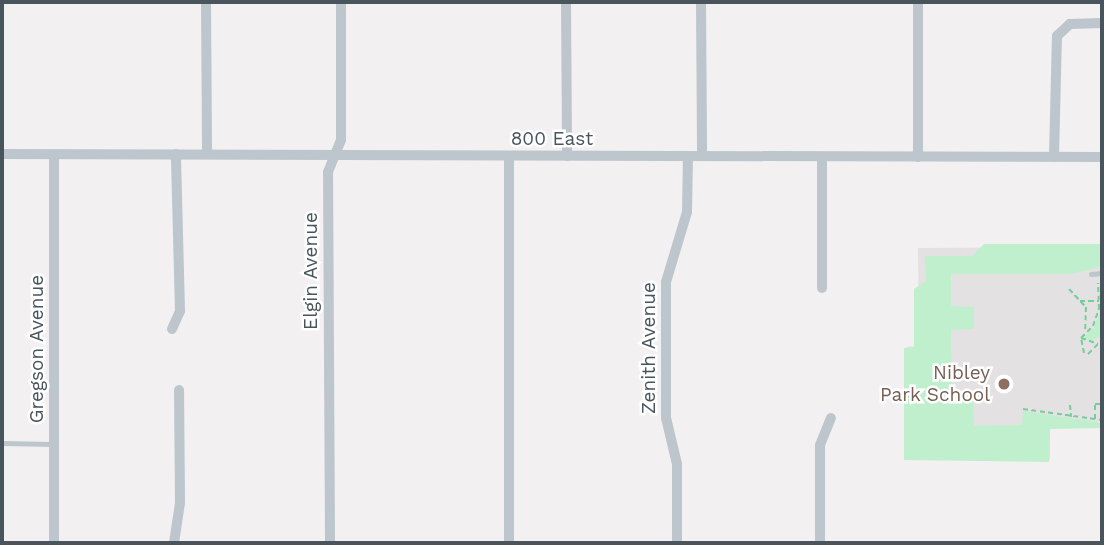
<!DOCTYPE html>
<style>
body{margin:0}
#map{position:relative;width:1104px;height:545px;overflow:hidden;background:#f2f0f0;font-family:"Work Sans",sans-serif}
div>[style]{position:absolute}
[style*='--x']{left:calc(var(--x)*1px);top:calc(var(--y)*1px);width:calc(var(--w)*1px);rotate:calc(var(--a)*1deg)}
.education>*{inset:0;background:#e3e1e2}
.green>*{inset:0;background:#c0efcd}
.path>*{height:2px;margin-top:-1px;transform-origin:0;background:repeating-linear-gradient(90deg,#78cc9b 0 5px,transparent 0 8.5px)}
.service>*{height:4.5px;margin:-2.25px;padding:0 2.25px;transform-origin:2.25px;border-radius:2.25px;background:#bcc6cc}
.minor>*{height:10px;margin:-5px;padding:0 5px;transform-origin:5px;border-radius:5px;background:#bcc6cc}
.dots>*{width:19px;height:19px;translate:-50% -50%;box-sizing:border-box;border:4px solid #fff;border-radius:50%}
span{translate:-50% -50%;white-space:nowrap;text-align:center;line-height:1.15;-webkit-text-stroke:5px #fff;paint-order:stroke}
.street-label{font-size:19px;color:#48555d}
.education-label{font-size:19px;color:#785e54}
.right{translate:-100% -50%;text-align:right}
.frame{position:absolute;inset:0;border:4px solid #48555d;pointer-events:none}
</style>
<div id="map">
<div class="education">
<div style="clip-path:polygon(1102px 247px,1102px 422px,1050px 422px,1050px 459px,907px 460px,906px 347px,919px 346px,918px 248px)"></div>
</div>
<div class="green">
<div style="clip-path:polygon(984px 244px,1102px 244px,1102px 266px,1072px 274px,951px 274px,951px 306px,974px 307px,974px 329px,951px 330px,952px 399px,973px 399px,974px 426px,1022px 425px,1023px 411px,1102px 423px,1102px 428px,1050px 429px,1049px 462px,904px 460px,904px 348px,914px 347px,914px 289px,926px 281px,925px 256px,972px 256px)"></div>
<div style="clip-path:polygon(1102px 305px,1102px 335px,1089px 342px,1083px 337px,1094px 328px)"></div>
</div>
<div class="path">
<div style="--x:1069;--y:289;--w:25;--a:47"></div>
<div style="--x:1086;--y:307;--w:24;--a:92"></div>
<div style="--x:1080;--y:301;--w:19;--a:0"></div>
<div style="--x:1081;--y:338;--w:17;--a:-45"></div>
<div style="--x:1093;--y:326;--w:18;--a:-71"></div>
<div style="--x:1099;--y:309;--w:26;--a:-92"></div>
<div style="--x:1084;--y:353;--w:15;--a:-101"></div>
<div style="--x:1081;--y:338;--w:18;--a:19"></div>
<div style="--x:1088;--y:354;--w:20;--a:-45"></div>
<div style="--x:1070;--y:405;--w:12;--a:85"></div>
<div style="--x:1023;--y:409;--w:80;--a:7.9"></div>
<div style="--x:1095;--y:419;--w:15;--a:-90"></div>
<div style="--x:1095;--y:404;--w:7;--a:0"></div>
</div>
<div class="service">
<div style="--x:1091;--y:274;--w:11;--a:-5"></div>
<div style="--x:2;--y:443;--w:51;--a:1.1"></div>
</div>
<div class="minor">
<div style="--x:206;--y:2;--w:152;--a:89.6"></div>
<div style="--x:566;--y:2;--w:154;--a:89.6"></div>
<div style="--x:701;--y:2;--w:154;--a:89.6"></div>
<div style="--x:918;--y:2;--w:155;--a:90"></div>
<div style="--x:2;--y:154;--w:1100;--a:0.16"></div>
<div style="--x:54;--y:155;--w:388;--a:90"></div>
<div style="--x:509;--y:156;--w:387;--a:90"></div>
<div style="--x:822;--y:157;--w:131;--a:90"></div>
<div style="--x:1054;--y:157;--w:121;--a:-88.6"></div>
<div style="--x:1057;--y:36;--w:18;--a:-43"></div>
<div style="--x:1070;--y:24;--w:32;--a:-2"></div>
<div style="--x:172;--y:329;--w:20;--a:-66"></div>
<div style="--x:180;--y:311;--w:157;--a:-91.5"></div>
<div style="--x:174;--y:543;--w:40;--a:-81.5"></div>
<div style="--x:180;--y:503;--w:113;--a:-90.5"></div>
<div style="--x:330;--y:543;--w:371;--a:-90.3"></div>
<div style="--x:328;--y:172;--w:35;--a:-68"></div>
<div style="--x:341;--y:140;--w:138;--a:-90"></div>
<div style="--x:677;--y:543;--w:79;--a:-90"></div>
<div style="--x:677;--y:464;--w:47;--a:-103.4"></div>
<div style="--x:666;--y:418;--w:136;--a:-90"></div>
<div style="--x:666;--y:282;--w:73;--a:-73.3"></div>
<div style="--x:687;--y:212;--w:56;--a:-89"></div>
<div style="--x:820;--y:543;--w:98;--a:-90"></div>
<div style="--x:820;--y:445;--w:29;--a:-68"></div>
</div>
<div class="dots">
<div style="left:1004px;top:384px;background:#8d6e63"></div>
</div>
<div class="street-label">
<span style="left:552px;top:139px">800 East</span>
<span style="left:311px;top:271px;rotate:-90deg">Elgin Avenue</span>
<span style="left:649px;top:348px;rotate:-90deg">Zenith Avenue</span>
<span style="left:37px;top:349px;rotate:-90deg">Gregson Avenue</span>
</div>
<div class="education-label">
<span class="right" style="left:990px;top:384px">Nibley<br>Park School</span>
</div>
<div class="frame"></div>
</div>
